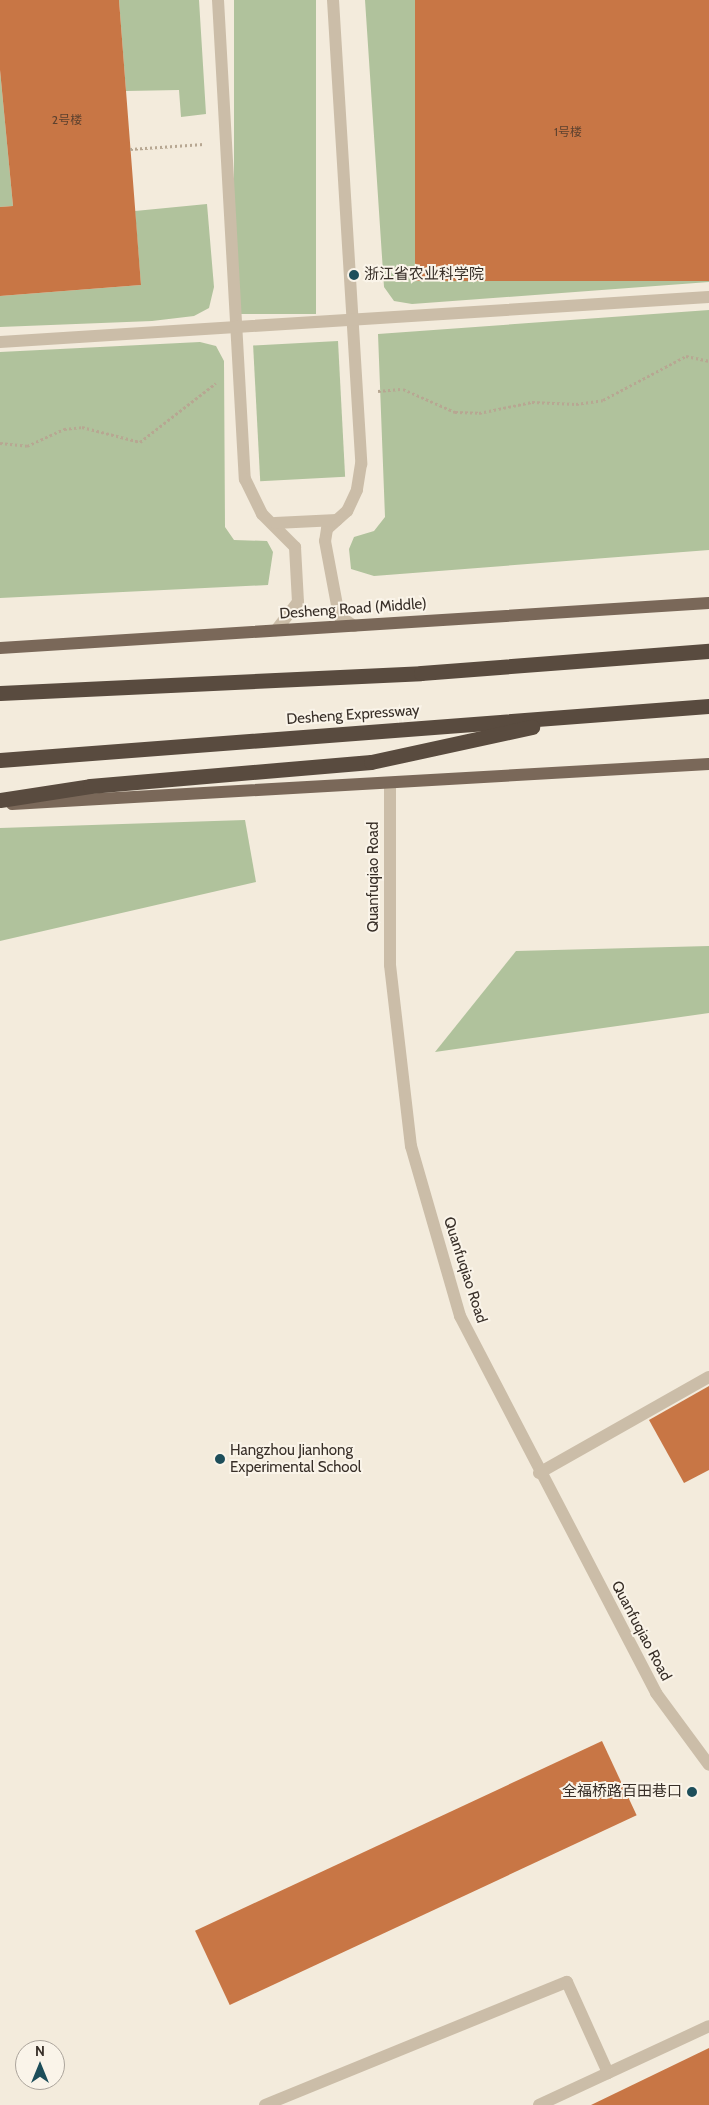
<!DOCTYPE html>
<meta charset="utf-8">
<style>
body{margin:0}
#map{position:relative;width:709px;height:2105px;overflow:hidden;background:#f3ebdc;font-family:Cabin,"Noto Sans SC",sans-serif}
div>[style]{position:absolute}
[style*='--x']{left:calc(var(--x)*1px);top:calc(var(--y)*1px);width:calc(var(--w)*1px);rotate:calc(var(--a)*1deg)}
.green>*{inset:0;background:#b0c29c;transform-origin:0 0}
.building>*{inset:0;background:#c87645;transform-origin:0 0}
.path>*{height:3px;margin-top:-1.5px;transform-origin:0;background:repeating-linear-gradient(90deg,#b7a792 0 2.5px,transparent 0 5px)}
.minor>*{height:12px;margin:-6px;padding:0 6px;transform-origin:6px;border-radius:6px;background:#cbbda8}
.major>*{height:12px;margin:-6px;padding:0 6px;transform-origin:6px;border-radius:6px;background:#7a6859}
.highway>*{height:15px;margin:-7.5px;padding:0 7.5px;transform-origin:7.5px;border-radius:7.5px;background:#594b3f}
.dots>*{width:14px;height:14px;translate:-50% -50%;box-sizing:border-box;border:2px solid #faf4e9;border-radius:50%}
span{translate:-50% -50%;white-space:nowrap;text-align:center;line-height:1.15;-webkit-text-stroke:4px #faf4e9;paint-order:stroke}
.number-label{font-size:12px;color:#5c412f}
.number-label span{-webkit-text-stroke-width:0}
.poi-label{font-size:15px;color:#382f28}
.left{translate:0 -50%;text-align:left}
.right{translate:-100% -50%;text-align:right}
.street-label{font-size:15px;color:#382f28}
.north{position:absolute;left:15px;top:2040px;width:50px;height:50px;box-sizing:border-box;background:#faf4e9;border:1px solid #aca59c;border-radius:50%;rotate:0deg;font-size:14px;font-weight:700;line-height:20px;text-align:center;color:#382f28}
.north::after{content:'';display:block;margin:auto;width:18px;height:22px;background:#1d4e5a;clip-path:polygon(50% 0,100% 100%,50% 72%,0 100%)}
</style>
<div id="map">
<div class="green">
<div style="clip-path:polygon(119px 0,199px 0,206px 114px,181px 117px,179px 90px,126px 91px)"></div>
<div style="left:234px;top:0;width:82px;height:314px"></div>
<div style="clip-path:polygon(365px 0,415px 0,439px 279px,709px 263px,709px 282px,412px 304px,394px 301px,384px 287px)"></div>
<div style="clip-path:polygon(0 70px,13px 206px,0 207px)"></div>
<div style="clip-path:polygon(207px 204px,214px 287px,209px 308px,194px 316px,152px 321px,0 327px,0 296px,141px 285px,135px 211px)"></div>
<div style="clip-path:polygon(709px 310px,709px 550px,374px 576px,351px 569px,349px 549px,354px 537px,374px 531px,385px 517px,378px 334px)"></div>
<div style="left:338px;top:341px;width:136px;height:85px;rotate:87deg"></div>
<div style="clip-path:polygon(200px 342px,216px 346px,224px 361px,225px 527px,234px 540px,267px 541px,273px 552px,268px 585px,0 598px,0 352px)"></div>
<div style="clip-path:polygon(245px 820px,256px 882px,0 941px,0 828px)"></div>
<div style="clip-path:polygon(709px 946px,709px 1013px,435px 1052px,516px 951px)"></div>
</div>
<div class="building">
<div style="clip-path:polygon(0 0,119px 0,141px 285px,0 296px,0 207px,13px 206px,0 70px)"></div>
<div style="left:415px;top:0;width:294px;height:281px"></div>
<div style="clip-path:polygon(709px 1386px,709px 1470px,684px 1483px,649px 1420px)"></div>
<div style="left:602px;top:1741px;width:82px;height:449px;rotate:65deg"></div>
<div style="clip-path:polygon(709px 2048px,709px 2105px,591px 2105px)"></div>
</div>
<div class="path">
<div style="--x:130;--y:149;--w:74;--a:-3.9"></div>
<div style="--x:378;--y:391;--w:25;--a:-5"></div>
<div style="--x:403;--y:389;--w:57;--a:23.9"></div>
<div style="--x:455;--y:412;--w:24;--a:2"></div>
<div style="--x:479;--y:413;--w:54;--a:-11.7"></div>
<div style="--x:532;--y:402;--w:44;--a:2.6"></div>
<div style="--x:576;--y:404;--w:27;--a:-8"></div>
<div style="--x:603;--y:400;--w:94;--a:-27.9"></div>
<div style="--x:686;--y:356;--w:24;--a:12"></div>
<div style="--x:0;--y:443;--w:27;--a:6"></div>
<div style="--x:27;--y:446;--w:41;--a:-24.7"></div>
<div style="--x:64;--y:429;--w:18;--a:-6"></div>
<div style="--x:82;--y:427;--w:60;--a:14.5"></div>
<div style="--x:140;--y:442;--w:96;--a:-37.8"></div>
</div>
<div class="minor">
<div style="--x:218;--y:0;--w:480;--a:86.8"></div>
<div style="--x:245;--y:479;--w:39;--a:64"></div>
<div style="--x:262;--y:514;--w:47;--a:45"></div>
<div style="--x:295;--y:547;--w:55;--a:86.9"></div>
<div style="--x:298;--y:602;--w:36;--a:128"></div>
<div style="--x:333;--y:0;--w:465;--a:86.5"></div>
<div style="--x:361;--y:464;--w:26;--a:99"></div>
<div style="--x:357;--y:490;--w:23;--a:115"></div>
<div style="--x:347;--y:511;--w:27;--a:138"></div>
<div style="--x:327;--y:529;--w:12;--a:99"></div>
<div style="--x:325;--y:541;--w:76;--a:79.4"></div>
<div style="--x:339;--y:616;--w:18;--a:34"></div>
<div style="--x:0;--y:342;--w:710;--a:-3.63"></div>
<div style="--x:275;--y:523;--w:62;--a:-2.8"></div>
<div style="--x:390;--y:785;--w:180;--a:90"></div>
<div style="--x:390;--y:965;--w:182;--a:83.4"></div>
<div style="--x:411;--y:1146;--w:177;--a:73.9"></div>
<div style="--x:460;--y:1316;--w:425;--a:62.5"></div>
<div style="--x:656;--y:1693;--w:89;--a:53.6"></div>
<div style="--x:539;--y:1473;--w:195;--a:-29.5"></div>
<div style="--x:265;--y:2105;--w:326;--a:-22.2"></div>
<div style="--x:567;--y:1982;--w:100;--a:65.7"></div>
<div style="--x:539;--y:2105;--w:187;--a:-24.9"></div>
</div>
<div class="major">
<div style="--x:0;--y:648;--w:710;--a:-3.63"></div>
<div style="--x:12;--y:804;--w:698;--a:-3.28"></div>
</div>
<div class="highway">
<div style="--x:0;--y:693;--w:421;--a:-2.7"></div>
<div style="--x:421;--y:673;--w:289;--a:-4.4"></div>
<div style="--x:0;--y:760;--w:711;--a:-4.36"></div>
<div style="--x:0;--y:800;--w:91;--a:-8.8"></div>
<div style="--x:90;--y:786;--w:282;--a:-4.9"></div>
<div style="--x:371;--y:762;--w:165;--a:-12.3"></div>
</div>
<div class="dots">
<div style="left:354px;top:275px;background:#1d4e5a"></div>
<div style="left:220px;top:1459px;background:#1d4e5a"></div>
<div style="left:692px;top:1792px;background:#1d4e5a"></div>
</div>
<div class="number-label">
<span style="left:67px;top:120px">2号楼</span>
<span style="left:568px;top:132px">1号楼</span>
</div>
<div class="poi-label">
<span class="left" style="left:364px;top:275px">浙江省农业科学院</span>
<span class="left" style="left:230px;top:1459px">Hangzhou Jianhong<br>Experimental School</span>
<span class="right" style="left:682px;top:1792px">全福桥路百田巷口</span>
</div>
<div class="street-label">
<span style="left:353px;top:609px;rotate:-4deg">Desheng Road (Middle)</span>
<span style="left:353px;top:715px;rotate:-4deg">Desheng Expressway</span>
<span style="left:374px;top:877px;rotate:-90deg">Quanfuqiao Road</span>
<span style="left:465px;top:1270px;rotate:72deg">Quanfuqiao Road</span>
<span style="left:641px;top:1631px;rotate:62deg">Quanfuqiao Road</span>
</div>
<div class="north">N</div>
</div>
